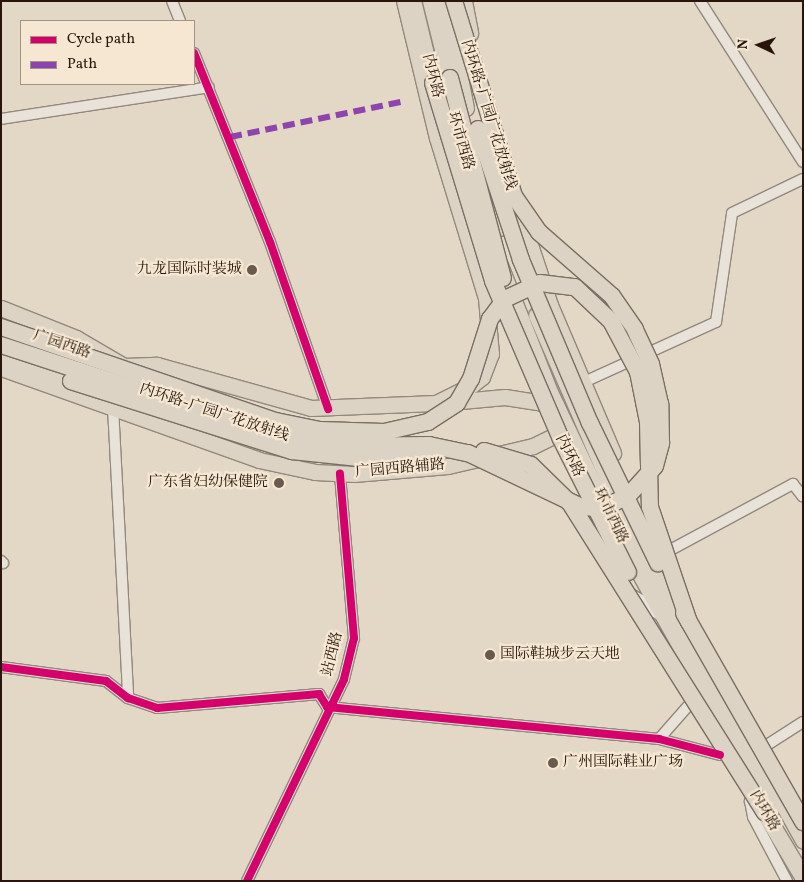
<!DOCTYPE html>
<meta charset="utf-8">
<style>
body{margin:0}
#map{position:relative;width:804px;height:882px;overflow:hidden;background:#e3d7c5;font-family:Vollkorn,"Noto Serif SC",serif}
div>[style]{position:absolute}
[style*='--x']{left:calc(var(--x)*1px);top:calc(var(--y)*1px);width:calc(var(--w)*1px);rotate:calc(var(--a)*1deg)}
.roads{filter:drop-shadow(1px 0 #92887e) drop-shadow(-1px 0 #92887e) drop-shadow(0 1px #92887e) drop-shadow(0 -1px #92887e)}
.minor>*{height:10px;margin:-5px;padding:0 5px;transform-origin:5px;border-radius:5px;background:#e8e2d9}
.secondary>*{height:14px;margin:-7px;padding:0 7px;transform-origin:7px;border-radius:7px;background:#e8e2d9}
.primary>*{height:15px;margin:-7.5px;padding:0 7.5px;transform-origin:7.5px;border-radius:7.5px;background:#dcd3c4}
.trunk>*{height:16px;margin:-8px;padding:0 8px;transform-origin:8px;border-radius:8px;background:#dcd3c4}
.bridges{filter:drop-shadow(1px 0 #786e64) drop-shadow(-1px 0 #786e64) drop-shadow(0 1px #786e64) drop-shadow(0 -1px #786e64)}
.trunk-bridge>*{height:16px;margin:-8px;padding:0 8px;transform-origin:8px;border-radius:8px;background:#dcd3c4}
.quiet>*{height:6px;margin-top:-3px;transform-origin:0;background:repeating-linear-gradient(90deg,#8e44ad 0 12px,transparent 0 18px)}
.cycleway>*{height:8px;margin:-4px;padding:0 4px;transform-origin:4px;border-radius:4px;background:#d6006c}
.dots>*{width:14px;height:14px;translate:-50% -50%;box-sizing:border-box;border:2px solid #f5e7d1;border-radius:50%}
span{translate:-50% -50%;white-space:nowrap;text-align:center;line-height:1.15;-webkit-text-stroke:4.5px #f5e7d1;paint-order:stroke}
.street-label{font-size:15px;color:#29150c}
.poi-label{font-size:15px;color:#29150c}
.right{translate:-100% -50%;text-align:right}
.left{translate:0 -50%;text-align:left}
.frame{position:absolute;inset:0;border:2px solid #29150c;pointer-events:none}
.legend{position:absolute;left:20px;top:20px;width:175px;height:65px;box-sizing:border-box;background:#f5e7d1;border:1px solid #a39382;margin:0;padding:6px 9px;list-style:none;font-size:15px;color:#29150c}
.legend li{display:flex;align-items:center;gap:10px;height:25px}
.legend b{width:25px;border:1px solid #a39382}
.north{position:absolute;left:734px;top:20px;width:50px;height:50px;-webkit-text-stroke:4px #f5e7d1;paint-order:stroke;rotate:273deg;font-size:14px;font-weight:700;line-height:20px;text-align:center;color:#29150c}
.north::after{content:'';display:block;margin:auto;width:18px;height:22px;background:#29150c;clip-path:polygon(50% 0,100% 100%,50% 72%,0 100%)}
</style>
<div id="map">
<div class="roads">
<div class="minor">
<div style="--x:172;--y:1;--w:22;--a:68"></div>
<div style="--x:700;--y:1;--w:191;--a:57.4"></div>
<div style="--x:194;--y:53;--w:204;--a:68.1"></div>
<div style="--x:270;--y:242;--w:177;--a:70.8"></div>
<div style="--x:1;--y:119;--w:210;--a:-8.7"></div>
<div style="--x:582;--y:383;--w:147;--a:-24.5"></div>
<div style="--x:716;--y:322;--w:110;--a:-81.6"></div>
<div style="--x:732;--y:213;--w:79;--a:-25.6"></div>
<div style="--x:113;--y:407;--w:291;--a:87"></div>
<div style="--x:661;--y:555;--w:150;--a:-28.3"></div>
<div style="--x:793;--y:484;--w:16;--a:52"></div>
<div style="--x:1;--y:561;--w:3;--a:45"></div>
<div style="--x:1;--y:667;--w:106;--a:7.6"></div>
<div style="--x:106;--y:681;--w:28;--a:38"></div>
<div style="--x:128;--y:698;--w:31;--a:19"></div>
<div style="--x:157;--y:708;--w:163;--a:-4.9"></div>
<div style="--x:319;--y:694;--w:15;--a:58"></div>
<div style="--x:327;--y:707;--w:334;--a:5.5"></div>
<div style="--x:659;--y:739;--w:63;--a:14.7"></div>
<div style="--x:659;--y:739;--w:44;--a:-48.7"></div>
<div style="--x:767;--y:745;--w:43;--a:-32.6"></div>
<div style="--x:757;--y:796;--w:9;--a:144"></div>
<div style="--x:750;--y:801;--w:16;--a:79"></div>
<div style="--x:753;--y:817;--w:72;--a:62"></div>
<div style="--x:247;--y:881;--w:224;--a:-64.3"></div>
<div style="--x:344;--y:679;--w:42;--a:-76.3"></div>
<div style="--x:354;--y:638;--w:165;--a:-94.9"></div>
</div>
<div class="secondary">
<div style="--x:627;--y:594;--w:39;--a:30"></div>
</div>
<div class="primary">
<div style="--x:445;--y:1;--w:109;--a:78.9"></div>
<div style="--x:464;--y:1;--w:33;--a:79"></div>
<div style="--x:487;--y:183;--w:47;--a:71.6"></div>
<div style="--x:516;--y:202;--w:108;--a:71.7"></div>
<div style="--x:550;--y:305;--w:161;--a:66.9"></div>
<div style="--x:500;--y:265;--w:136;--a:68.5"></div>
<div style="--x:550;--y:392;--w:161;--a:64.6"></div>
<div style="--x:619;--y:537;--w:312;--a:60.9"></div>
<div style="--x:1;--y:308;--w:81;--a:21.8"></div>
<div style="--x:76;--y:338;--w:56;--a:30.3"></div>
<div style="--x:124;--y:366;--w:33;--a:-2"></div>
<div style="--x:157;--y:365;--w:160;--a:15.6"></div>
<div style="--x:311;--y:408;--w:125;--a:-2.3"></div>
<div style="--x:436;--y:403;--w:40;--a:-26.6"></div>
<div style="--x:472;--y:385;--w:13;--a:-39"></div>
<div style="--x:482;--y:377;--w:25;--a:-69"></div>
<div style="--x:491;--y:354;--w:56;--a:-95.1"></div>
<div style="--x:486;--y:298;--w:167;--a:-107"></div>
<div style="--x:437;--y:138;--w:141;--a:-103.5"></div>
<div style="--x:536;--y:315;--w:236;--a:66.5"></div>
<div style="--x:630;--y:531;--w:355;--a:60.8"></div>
<div style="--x:1;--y:368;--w:274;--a:19.6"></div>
<div style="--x:259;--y:460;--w:57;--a:12.1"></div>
<div style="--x:315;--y:472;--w:39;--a:3"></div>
<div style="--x:354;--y:474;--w:94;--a:-4.9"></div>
<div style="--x:448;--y:466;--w:87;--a:-13.2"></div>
<div style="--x:533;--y:446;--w:25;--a:-26"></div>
<div style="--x:556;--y:435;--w:13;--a:-48"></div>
<div style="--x:450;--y:402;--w:55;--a:-5.2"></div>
<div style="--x:505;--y:397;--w:52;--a:8.9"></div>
</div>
<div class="trunk">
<div style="--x:413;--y:1;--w:84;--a:76.3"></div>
<div style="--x:431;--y:1;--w:79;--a:76.1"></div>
<div style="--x:1;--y:355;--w:75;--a:20.4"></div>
<div style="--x:765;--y:813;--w:74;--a:59.3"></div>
</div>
</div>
<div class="bridges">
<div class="trunk-bridge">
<div style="--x:450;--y:78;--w:207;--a:75.2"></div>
<div style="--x:433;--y:83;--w:207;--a:73.1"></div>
<div style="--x:493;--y:281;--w:172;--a:66.7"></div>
<div style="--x:561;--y:439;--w:149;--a:63.3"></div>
<div style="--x:478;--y:129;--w:138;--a:71.8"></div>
<div style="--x:521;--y:260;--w:177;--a:67.1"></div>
<div style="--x:590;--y:423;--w:156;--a:64.1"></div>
<div style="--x:1;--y:327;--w:291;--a:18.9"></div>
<div style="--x:276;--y:421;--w:45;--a:11.6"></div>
<div style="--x:320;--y:430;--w:64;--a:1.8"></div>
<div style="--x:384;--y:432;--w:45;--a:-12.8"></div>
<div style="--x:428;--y:422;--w:35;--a:-33"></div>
<div style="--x:457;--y:403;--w:28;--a:-60"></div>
<div style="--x:471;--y:379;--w:63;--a:-72.4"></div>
<div style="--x:490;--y:319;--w:25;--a:-53"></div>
<div style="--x:505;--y:299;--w:38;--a:-25"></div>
<div style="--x:540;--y:283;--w:35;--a:7"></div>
<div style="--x:575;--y:287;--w:50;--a:43.4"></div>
<div style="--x:611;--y:321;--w:58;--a:62.1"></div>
<div style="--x:638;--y:372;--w:51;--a:78.7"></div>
<div style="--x:648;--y:422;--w:85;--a:88.7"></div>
<div style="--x:650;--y:507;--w:121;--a:71.3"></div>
<div style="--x:1;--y:345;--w:293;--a:18.1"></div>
<div style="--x:279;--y:436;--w:60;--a:9.6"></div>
<div style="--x:338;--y:446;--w:91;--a:-0.6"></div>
<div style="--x:429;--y:445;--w:40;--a:12"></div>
<div style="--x:468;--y:453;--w:125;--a:25.5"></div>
<div style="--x:581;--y:507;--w:22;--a:3"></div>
<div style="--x:603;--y:508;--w:28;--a:-26"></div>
<div style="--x:628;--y:496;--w:40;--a:-48"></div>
<div style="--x:655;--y:466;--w:24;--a:-75"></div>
<div style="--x:661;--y:443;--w:39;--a:-91"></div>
<div style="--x:660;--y:404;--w:41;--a:-102.7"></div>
<div style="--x:651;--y:364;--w:38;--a:-115"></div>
<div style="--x:635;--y:329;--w:40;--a:-124.9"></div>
<div style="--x:612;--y:296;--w:97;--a:-138.8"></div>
<div style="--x:539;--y:232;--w:44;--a:-124.8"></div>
<div style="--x:514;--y:196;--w:204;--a:-107.1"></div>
<div style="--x:71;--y:381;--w:232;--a:17.6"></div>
<div style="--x:292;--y:451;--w:65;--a:6.1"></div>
<div style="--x:357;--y:458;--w:75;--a:-3.8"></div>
<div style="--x:484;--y:451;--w:49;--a:16.6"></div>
<div style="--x:531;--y:465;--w:54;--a:44.3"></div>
<div style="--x:570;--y:503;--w:366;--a:57.8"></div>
<div style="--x:684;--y:613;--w:241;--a:60.3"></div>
</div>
</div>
<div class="quiet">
<div style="--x:230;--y:137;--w:174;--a:-11.6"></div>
</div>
<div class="cycleway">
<div style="--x:194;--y:53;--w:204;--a:68.1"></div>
<div style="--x:270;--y:242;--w:177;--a:70.8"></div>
<div style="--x:1;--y:667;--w:106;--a:7.6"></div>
<div style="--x:106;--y:681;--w:28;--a:38"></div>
<div style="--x:128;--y:698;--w:31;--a:19"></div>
<div style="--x:157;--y:708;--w:163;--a:-4.9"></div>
<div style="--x:319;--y:694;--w:15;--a:58"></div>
<div style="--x:327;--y:707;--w:334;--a:5.5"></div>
<div style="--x:659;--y:739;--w:63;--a:14.7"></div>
<div style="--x:247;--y:881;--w:224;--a:-64.3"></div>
<div style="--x:344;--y:679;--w:42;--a:-76.3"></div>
<div style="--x:354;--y:638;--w:165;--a:-94.9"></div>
</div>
<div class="dots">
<div style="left:252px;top:270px;background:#6a594d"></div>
<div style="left:279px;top:483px;background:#6a594d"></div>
<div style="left:490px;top:655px;background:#6a594d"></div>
<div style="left:553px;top:763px;background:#6a594d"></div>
</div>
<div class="street-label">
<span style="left:432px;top:76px;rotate:76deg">内环路</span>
<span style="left:488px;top:115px;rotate:73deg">内环路-广园广花放射线</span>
<span style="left:460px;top:141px;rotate:74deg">环市西路</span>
<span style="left:62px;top:345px;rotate:19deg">广园西路</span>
<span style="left:214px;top:413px;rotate:18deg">内环路-广园广花放射线</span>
<span style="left:569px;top:456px;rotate:64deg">内环路</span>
<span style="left:400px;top:469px;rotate:-5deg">广园西路辅路</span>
<span style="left:610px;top:516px;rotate:64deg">环市西路</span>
<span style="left:333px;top:654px;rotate:-76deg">站西路</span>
<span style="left:764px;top:811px;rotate:60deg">内环路</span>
</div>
<div class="poi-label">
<span class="right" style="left:242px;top:270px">九龙国际时装城</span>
<span class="right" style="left:268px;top:483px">广东省妇幼保健院</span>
<span class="left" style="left:500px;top:655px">国际鞋城步云天地</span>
<span class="left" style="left:563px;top:763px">广州国际鞋业广场</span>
</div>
<div class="frame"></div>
<ul class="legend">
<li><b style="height:6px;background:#d6006c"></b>Cycle path</li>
<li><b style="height:6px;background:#8e44ad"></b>Path</li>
</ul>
<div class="north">N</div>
</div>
